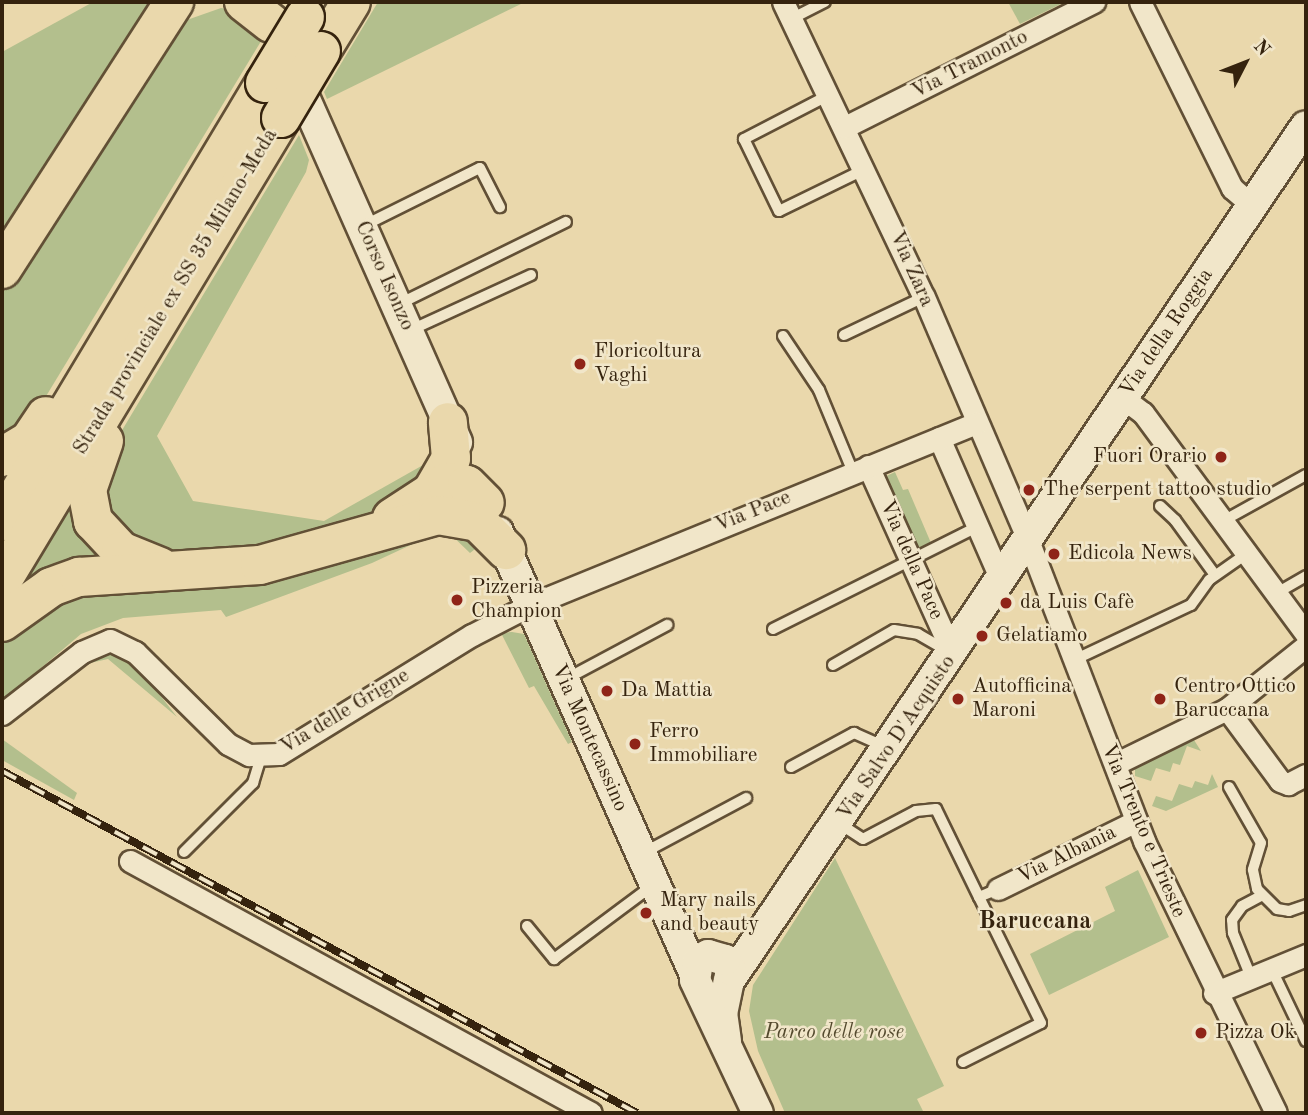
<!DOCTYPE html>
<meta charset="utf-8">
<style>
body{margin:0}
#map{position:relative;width:1308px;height:1115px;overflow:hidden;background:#ead8ac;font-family:"Old Standard TT",serif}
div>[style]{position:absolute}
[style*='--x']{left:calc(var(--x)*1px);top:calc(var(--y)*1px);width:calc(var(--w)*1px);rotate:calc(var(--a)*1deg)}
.green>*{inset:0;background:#b3bf8d}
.roads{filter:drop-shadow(2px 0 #625036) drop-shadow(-2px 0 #625036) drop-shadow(0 2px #625036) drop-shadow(0 -2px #625036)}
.lane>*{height:10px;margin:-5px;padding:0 5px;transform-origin:5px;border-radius:5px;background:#f1e6c9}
.street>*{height:21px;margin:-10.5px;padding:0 10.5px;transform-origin:10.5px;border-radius:10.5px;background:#f1e6c9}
.secondary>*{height:30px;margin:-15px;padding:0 15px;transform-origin:15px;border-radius:15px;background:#f1e6c9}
.highway>*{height:38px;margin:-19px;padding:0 19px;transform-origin:19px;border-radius:19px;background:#ead8ac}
.rail>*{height:8px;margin-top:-4px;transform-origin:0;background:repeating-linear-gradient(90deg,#f1e6c9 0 16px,#35230e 0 32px);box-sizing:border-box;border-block:2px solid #35230e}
.bridges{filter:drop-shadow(2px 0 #35230e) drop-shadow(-2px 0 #35230e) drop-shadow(0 2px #35230e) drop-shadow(0 -2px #35230e)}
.highway-bridge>*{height:38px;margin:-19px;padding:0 19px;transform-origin:19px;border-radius:19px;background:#ead8ac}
.dots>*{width:19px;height:19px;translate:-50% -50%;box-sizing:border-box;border:4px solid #f1e6c9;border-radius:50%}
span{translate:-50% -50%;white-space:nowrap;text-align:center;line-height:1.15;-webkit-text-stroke:5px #f1e6c9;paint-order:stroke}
.street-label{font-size:21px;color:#35230e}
.poi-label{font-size:21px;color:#35230e}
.left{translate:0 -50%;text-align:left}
.right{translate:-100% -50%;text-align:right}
.park-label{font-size:21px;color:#544a2e;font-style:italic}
.quarter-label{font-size:24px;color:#35230e;font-weight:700}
.frame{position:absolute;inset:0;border:4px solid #35230e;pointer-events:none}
.north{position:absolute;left:1210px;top:28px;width:70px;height:70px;-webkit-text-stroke:5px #f1e6c9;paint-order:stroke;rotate:48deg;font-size:19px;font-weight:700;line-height:28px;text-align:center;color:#35230e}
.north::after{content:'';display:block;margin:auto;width:24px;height:32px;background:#35230e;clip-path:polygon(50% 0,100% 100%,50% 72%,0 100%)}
</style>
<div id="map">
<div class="green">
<div style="clip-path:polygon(93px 2px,158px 2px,2px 242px,2px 52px)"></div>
<div style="clip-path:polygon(378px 2px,525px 2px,327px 99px,324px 92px)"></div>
<div style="clip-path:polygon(1008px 2px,1065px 2px,1020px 24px)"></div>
<div style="clip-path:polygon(221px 8px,233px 10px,263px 38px,28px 426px,2px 447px,2px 294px,139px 75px,184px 21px)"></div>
<div style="clip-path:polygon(299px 135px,309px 160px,306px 172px,157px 436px,193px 501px,324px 521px,439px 456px,441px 460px,368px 519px,253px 554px,155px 556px,101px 516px,109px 452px)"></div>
<div style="clip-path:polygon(895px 472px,903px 490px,908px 489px,931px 543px,913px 551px,882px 478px)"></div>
<div style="clip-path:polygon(77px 496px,110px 552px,18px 591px)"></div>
<div style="clip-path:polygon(438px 523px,479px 546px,470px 553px,445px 529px,372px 563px,226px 617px,221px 610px,123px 618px,81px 634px,2px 701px,2px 635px,39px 603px)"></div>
<div style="clip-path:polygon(512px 632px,524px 634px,572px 742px,568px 744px,534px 686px,529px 688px,501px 633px)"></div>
<div style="clip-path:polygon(108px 651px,121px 654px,142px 672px,177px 717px,108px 659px,81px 665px)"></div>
<div style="clip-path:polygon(2px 739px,77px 793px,74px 800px,2px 760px)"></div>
<div style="clip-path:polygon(1194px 740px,1201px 751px,1187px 746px,1180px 765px,1173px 763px,1170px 772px,1156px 768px,1151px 781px,1135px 776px,1135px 768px)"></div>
<div style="clip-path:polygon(1212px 774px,1218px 787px,1166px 811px,1152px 806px,1156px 796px,1172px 801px,1179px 784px,1192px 788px,1195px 781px,1208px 785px)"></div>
<div style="clip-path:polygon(835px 858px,944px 1086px,917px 1099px,924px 1113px,785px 1113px,758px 1051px,749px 1011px,753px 985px)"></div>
<div style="clip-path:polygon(1138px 870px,1169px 937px,1049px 995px,1030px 954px,1115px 911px,1105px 887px)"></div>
</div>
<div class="roads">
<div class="lane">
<div style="--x:791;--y:19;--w:38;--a:-27"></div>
<div style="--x:829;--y:95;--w:96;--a:152.6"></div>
<div style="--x:744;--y:139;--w:80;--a:64.1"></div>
<div style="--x:779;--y:211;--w:96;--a:-26"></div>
<div style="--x:365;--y:225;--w:128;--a:-26.4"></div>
<div style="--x:480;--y:168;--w:44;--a:62.9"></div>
<div style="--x:399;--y:304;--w:186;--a:-26.2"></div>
<div style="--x:411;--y:330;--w:132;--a:-24.6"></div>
<div style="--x:844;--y:335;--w:89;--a:-25.4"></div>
<div style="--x:783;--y:336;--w:65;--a:56.3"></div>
<div style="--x:819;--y:390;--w:89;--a:67.5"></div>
<div style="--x:1160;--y:506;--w:21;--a:43"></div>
<div style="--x:1175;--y:520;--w:68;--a:54"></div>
<div style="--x:1223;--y:521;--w:95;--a:-29"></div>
<div style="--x:1275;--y:594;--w:36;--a:-30"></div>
<div style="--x:773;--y:629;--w:228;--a:-26.6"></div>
<div style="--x:1074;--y:660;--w:129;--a:-25.2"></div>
<div style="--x:1191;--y:605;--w:31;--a:-54"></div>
<div style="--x:1209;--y:580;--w:45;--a:-35.1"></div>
<div style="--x:833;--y:665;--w:70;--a:-29.8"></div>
<div style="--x:894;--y:630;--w:24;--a:9"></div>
<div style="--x:918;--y:634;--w:34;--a:30"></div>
<div style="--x:566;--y:679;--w:115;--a:-28.1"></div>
<div style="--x:791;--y:767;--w:72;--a:-28.4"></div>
<div style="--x:854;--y:733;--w:32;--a:24"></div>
<div style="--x:1229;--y:787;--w:64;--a:60.3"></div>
<div style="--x:1261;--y:843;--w:28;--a:107"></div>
<div style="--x:1253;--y:870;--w:19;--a:78"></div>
<div style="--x:1257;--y:889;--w:28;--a:45"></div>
<div style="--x:1277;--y:909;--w:12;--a:9"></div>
<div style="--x:1289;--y:911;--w:18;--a:-19"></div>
<div style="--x:840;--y:824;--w:27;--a:33"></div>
<div style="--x:863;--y:839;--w:60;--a:-27.8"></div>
<div style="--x:916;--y:811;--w:20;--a:-6"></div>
<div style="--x:936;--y:809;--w:98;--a:64"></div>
<div style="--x:979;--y:897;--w:21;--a:-23"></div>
<div style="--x:184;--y:852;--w:98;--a:-45"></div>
<div style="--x:253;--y:783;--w:28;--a:-73"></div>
<div style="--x:643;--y:853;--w:117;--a:-28.1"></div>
<div style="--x:527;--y:926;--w:43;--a:50.7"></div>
<div style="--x:554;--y:959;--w:122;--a:-36.7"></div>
<div style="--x:1271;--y:968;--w:81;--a:64.4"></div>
<div style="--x:1251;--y:977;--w:48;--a:-112.2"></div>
<div style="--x:1233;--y:933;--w:13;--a:-94"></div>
<div style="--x:1232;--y:920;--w:17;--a:-54"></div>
<div style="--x:1242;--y:906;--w:21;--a:-28"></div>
<div style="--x:963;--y:1062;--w:87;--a:-26.6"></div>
<div style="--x:1041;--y:1023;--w:140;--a:-116.2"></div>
</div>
<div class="street">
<div style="--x:783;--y:2;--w:327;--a:64.5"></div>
<div style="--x:924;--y:297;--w:264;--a:66.8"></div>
<div style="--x:1028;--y:540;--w:323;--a:68.9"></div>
<div style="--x:1144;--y:841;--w:302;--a:64.1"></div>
<div style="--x:1140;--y:2;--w:208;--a:63.7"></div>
<div style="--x:1232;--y:188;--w:28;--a:41"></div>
<div style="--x:845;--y:127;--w:279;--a:-26.7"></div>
<div style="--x:1123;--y:398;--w:25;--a:37"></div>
<div style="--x:1143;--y:413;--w:275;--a:53.6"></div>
<div style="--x:939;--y:438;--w:157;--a:66.4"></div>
<div style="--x:868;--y:466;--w:206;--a:65.7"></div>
<div style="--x:1227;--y:709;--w:101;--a:-38.6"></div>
<div style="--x:2;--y:714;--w:101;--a:-37.8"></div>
<div style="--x:82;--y:652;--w:30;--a:-23"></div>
<div style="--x:110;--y:640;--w:28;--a:26"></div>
<div style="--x:135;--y:652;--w:131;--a:44.7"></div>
<div style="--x:228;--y:744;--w:24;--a:28"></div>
<div style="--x:249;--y:755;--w:30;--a:-2"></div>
<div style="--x:279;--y:754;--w:227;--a:-31.7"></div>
<div style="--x:472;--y:635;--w:65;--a:-27.3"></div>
<div style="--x:530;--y:605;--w:482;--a:-22.2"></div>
<div style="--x:1115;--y:764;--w:125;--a:-26.2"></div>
<div style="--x:1227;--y:709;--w:89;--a:53.6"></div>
<div style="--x:1280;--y:781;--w:9;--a:21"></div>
<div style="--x:1288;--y:784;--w:20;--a:-27"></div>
<div style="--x:130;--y:861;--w:525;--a:28.66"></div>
<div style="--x:998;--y:889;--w:154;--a:-26.2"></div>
<div style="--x:1214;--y:993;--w:100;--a:-22.4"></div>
</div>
<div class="secondary">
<div style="--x:293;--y:72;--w:405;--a:66.1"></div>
<div style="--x:498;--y:532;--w:483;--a:66"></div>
<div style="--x:729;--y:981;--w:1031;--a:-55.99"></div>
<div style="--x:726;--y:1041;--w:27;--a:-98"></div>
<div style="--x:722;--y:1014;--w:45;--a:-78.4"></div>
<div style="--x:731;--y:970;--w:12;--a:-121"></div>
<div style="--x:725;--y:960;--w:18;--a:-164"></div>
<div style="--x:708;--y:955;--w:12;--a:145"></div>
<div style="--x:698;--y:962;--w:18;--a:99"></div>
<div style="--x:695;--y:980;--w:147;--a:64.7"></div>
</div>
<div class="highway">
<div style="--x:244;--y:2;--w:34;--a:38"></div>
<div style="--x:321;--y:51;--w:57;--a:-58.5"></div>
<div style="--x:2;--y:269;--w:318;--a:-57.2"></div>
<div style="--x:104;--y:441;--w:52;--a:109.1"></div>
<div style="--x:87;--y:490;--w:32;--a:79"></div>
<div style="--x:93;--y:521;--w:41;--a:47"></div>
<div style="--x:121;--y:551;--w:42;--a:22.3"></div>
<div style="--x:2;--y:457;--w:31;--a:-31"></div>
<div style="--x:29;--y:441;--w:30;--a:-56"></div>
<div style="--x:434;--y:488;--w:34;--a:-60"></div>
<div style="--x:451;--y:458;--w:36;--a:-95"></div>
<div style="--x:392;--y:518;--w:66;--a:-33.2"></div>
<div style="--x:447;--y:482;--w:20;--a:9"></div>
<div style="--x:467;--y:485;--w:25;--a:45"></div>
<div style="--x:2;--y:521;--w:511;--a:-59.02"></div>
<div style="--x:2;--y:581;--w:541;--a:-58.93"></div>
<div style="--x:2;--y:622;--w:60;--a:-35.5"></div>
<div style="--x:51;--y:587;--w:30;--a:-20"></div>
<div style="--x:79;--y:577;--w:181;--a:-3.8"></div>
<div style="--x:260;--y:565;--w:185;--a:-15.7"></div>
<div style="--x:438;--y:515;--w:41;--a:9.9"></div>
<div style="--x:478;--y:522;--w:40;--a:45"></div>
</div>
</div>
<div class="rail">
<div style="--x:2;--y:771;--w:721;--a:28.31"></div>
</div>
<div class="bridges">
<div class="highway-bridge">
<div style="--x:265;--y:83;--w:77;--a:-58.8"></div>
<div style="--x:281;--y:118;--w:78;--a:-59.2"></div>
</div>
</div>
<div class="dots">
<div style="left:580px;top:364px;background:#8f2418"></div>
<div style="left:1221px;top:457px;background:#8f2418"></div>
<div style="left:1029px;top:490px;background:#8f2418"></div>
<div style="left:1054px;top:554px;background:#8f2418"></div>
<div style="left:457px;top:600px;background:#8f2418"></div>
<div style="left:1006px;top:603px;background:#8f2418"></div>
<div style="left:982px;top:636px;background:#8f2418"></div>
<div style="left:607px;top:691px;background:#8f2418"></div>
<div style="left:958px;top:699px;background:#8f2418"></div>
<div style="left:1160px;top:699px;background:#8f2418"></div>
<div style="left:635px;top:744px;background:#8f2418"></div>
<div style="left:646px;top:913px;background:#8f2418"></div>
<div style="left:1201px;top:1033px;background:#8f2418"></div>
</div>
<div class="street-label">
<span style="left:970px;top:65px;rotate:-27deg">Via Tramonto</span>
<span style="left:911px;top:269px;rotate:66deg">Via Zara</span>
<span style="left:384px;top:276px;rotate:66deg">Corso Isonzo</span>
<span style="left:176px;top:292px;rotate:-59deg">Strada provinciale ex SS 35 Milano-Meda</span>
<span style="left:1167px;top:333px;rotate:-56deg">Via della Roggia</span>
<span style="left:753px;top:512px;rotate:-22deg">Via Pace</span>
<span style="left:911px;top:560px;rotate:66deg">Via della Pace</span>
<span style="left:345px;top:712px;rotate:-31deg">Via delle Grigne</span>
<span style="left:589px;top:738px;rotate:66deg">Via Montecassino</span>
<span style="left:897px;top:738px;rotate:-56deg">Via Salvo D'Acquisto</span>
<span style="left:1143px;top:831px;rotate:67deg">Via Trento e Trieste</span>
<span style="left:1067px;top:855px;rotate:-26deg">Via Albania</span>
</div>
<div class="poi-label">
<span class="left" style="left:594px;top:364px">Floricoltura<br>Vaghi</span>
<span class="right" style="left:1207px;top:457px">Fuori Orario</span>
<span class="left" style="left:1043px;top:490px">The serpent tattoo studio</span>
<span class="left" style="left:1068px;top:554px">Edicola News</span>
<span class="left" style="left:471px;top:600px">Pizzeria<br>Champion</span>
<span class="left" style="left:1020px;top:603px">da Luis Cafè</span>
<span class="left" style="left:996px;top:636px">Gelatiamo</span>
<span class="left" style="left:972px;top:699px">Autofficina<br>Maroni</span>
<span class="left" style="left:1174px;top:699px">Centro Ottico<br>Baruccana</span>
<span class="left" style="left:621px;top:691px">Da Mattia</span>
<span class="left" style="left:649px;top:744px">Ferro<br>Immobiliare</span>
<span class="left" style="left:660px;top:913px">Mary nails<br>and beauty</span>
<span class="left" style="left:1215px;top:1033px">Pizza Ok</span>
</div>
<div class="park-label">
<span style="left:834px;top:1033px">Parco delle rose</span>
</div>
<div class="quarter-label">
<span style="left:1035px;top:923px">Baruccana</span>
</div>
<div class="frame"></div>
<div class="north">N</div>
</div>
